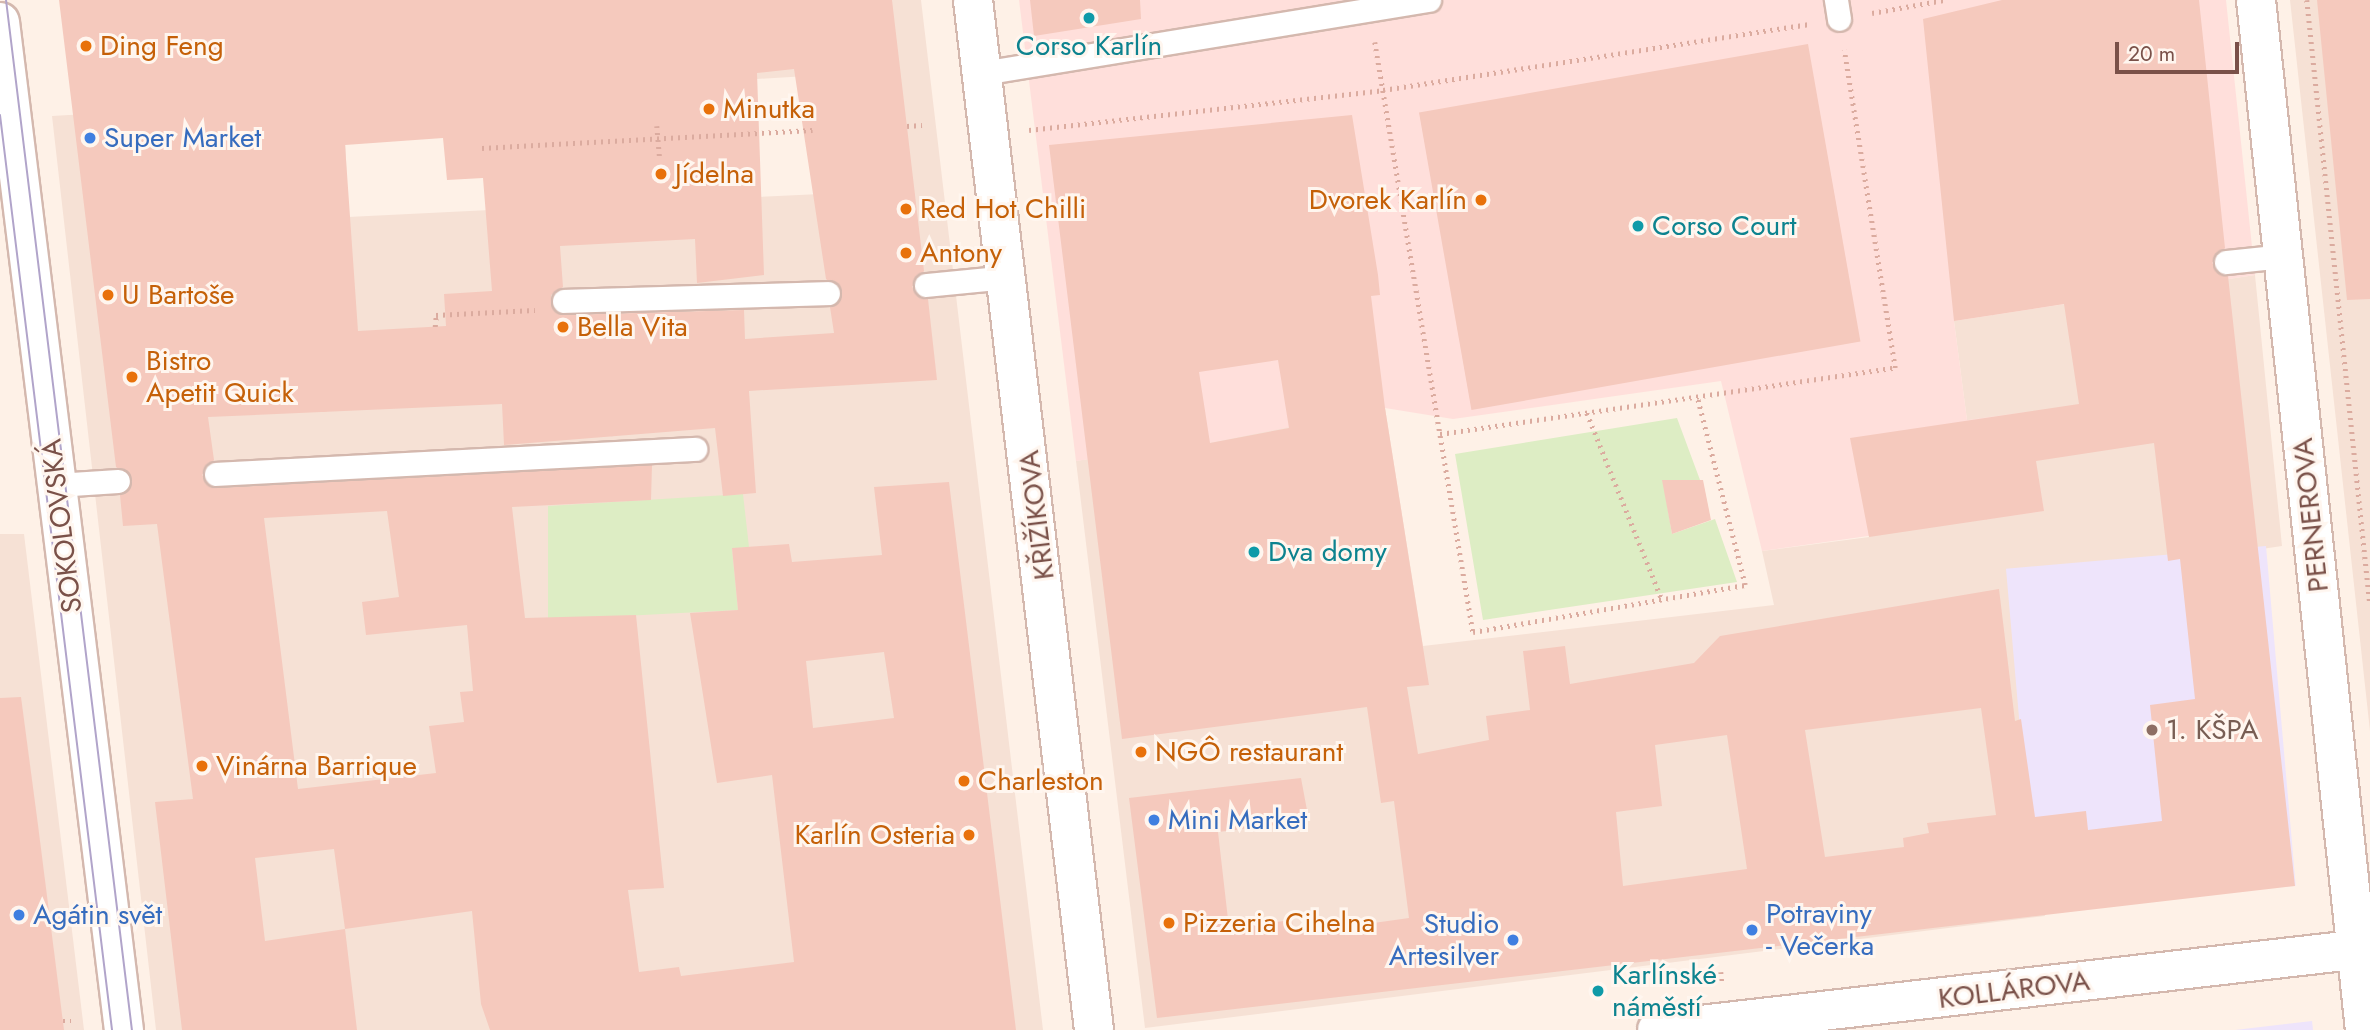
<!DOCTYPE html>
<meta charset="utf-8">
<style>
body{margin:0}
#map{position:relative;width:2370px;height:1030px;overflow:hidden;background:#fef1e7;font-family:Jost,sans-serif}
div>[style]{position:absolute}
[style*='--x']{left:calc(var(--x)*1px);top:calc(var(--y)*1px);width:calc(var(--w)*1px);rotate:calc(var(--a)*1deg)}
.residential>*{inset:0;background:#f6e1d5}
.commercial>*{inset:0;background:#ffdfdb}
.education>*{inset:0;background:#eee4fb;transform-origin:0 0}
.green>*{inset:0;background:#ddedc4}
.building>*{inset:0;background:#f5c9bd;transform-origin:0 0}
.path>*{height:4.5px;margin-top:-2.25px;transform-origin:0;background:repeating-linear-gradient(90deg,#dbab9f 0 2px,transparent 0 7px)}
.roads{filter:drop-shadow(2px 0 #d4b8ae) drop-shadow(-2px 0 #d4b8ae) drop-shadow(0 2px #d4b8ae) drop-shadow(0 -2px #d4b8ae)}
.service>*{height:23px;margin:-11.5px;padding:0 11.5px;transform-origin:11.5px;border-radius:11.5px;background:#fff}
.minor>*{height:38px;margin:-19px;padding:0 19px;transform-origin:19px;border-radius:19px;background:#fff}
.tertiary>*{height:38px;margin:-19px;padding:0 19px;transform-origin:19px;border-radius:19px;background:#fff}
.tram>*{height:2px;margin:-1px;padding:0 1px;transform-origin:1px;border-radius:1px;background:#b1a4ca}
.path-bridge>*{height:4.5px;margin-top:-2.25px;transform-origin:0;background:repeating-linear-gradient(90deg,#dbab9f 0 2px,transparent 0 7px)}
.dots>*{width:19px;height:19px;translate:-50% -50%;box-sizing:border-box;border:4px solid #fff6ef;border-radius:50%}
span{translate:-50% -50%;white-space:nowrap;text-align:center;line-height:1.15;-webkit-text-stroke:6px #fff6ef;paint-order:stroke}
.food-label{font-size:28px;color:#c56008}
.left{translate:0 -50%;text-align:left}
.right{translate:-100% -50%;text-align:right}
.culture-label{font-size:28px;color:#0d838f}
.shop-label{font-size:28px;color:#366cbe}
.street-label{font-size:28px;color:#7a5149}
.education-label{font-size:28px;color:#785e54}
.scale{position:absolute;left:2115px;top:42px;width:124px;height:32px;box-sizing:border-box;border:4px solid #7a5149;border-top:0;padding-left:9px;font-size:21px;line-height:24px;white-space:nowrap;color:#7a5149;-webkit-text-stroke:5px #fff6ef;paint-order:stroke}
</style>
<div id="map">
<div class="residential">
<div style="clip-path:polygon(680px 0,921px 0,1043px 1030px,156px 1030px,52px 116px,344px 99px,348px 217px,820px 194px,807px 76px,690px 83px)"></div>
<div style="clip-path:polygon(2290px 0,2370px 0,2370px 731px)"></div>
<div style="clip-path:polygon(2255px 275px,2282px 546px,2008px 586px,2045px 916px,1145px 1028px,1076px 461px,1385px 408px,1423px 646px,1774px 605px,1762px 551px,1869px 537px,1967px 420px,1954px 321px)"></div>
<div style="clip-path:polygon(0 534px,24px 534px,84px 1030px,0 1030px)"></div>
</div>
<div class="commercial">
<div style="clip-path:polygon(1019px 0,2226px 0,2255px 275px,1954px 321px,1967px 420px,2027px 412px,2044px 511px,1762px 551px,1721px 381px,1453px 419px,1385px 408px,1210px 443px,1076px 461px)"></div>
</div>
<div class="education">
<div style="left:2266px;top:546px;width:341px;height:261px;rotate:85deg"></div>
<div style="clip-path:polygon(2312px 1021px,2313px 1030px,2235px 1030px)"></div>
</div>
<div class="green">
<div style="clip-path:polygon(1677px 418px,1700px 480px,1663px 480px,1672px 534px,1715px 519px,1737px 582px,1483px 620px,1455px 454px)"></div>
<div style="clip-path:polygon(743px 494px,749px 547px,732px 549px,738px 610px,548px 620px,548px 506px)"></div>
</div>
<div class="building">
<div style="clip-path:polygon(evenodd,59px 0,892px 0,924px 271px,912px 287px,928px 299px,937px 380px,749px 391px,756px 493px,723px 496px,715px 428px,504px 445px,502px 404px,208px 417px,214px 460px,202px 475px,217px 488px,652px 465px,651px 500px,512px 507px,525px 618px,636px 615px,664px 888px,628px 890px,639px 972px,679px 967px,681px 976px,794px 962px,772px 775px,717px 783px,690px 613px,738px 610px,732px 548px,789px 544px,792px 562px,882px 555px,874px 487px,949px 482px,1016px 1030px,490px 1030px,481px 1004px,472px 911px,345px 929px,357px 1030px,182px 1030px,155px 802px,193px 799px,157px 524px,123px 526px,120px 495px,132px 479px,116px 467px,59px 0,794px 69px,826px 279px,842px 292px,830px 307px,834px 333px,745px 339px,744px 310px,564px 315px,553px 309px,551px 295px,563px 287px,560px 246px,695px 239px,697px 283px,764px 275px,757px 73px,794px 69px,59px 0,443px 138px,447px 180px,483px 178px,492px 291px,444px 294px,446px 326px,358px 331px,345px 145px,443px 138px,59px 0,387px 511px,399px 597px,362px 602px,366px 635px,467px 625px,473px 691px,460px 692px,464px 722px,429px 726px,436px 773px,298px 789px,264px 518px,387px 511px,59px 0,884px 652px,894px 718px,813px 728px,806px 661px,884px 652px,59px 0,334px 849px,345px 929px,265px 941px,255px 858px,334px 849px)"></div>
<div style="clip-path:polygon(1030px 0,1140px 0,1141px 19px,1034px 36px)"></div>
<div style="clip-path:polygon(evenodd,2002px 0,2199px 0,2225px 248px,2212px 263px,2228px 276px,2295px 886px,1157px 1018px,1129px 798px,1301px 778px,1309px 821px,1218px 832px,1229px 928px,1292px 920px,1293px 930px,1324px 930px,1409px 918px,1394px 801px,1381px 803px,1367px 707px,1122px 739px,1049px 145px,1352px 115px,1378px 275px,1380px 295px,1371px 296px,1385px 408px,1429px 685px,1407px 687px,1418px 754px,1489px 740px,1486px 716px,1530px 710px,1523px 651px,1565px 646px,1570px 684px,1694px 663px,1720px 636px,1999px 589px,2015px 721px,2021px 719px,2035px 817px,2086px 811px,2088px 830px,2162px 821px,2150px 705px,2195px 699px,2180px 559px,2168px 561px,2154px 443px,2036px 461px,2044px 511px,1869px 537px,1850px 438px,2079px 404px,2064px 304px,1954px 321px,1923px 19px,2002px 0,1278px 360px,1289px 428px,1210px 443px,1199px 372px,1278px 360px,2002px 0,1981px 708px,1996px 815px,1927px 823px,1929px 833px,1903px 838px,1904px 847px,1825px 857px,1805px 730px,1981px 708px,2002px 0,1727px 735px,1747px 869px,1623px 886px,1616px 812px,1662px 806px,1655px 745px,1727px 735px)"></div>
<div style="clip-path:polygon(2317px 0,2370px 0,2370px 299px,2347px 300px)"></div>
<div style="left:1808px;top:44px;width:302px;height:395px;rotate:80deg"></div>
<div style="clip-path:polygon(1662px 480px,1703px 480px,1711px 520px,1672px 534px)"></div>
<div style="clip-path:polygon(21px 697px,38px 825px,64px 1030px,0 1030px,0 698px)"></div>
</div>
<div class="path">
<div style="--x:2307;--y:0;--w:607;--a:84.05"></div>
<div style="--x:1872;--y:13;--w:73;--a:-10.2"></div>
<div style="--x:1375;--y:42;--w:598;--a:80.57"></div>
<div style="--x:1473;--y:632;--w:276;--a:-9.8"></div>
<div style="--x:1745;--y:585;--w:194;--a:-104.3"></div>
<div style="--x:907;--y:126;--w:15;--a:-4"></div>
<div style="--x:1029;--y:130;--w:356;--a:-6.4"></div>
<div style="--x:1383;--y:90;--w:430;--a:-8.8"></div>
<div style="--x:482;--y:148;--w:331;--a:-3.1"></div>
<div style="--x:435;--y:327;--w:12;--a:-85"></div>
<div style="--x:436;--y:315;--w:99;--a:-2.9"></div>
<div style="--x:1587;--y:413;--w:201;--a:68.1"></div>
<div style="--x:1440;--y:434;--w:460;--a:-8.3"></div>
<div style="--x:1895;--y:368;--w:322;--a:-99.1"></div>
<div style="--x:1721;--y:972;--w:12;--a:85"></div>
<div style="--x:63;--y:1021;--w:8;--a:0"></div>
</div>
<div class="roads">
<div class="service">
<div style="--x:1836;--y:0;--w:19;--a:81"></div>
<div style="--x:982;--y:73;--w:453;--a:-9.3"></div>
<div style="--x:2226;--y:262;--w:57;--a:-6"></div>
<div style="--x:926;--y:285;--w:82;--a:-5.6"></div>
<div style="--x:564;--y:301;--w:264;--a:-1.7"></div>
<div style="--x:216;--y:474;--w:480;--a:-3"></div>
<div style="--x:56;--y:485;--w:62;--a:-3.7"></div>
</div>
<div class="minor">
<div style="--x:973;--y:0;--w:1037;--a:83.3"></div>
<div style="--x:0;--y:22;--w:1016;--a:82.99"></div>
<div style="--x:1657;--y:1030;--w:718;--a:-6.56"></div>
</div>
<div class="tertiary">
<div style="--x:2256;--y:0;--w:1036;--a:83.96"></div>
</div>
</div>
<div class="tram">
<div style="--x:6;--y:0;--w:1038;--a:83.03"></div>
<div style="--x:0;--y:115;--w:922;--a:83.02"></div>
</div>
<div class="path-bridge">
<div style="--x:657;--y:126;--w:34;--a:85"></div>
</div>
<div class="dots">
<div style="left:1089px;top:18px;background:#0f9aa8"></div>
<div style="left:86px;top:46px;background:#e8710a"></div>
<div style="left:709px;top:109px;background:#e8710a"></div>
<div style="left:90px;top:138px;background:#3f7fe0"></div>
<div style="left:661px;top:174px;background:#e8710a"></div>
<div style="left:1481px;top:200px;background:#e8710a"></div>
<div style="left:906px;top:209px;background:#e8710a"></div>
<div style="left:1638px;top:226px;background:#0f9aa8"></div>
<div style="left:906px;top:253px;background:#e8710a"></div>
<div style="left:108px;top:295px;background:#e8710a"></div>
<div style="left:563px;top:327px;background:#e8710a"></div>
<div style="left:132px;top:377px;background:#e8710a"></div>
<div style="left:1254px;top:552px;background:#0f9aa8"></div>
<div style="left:2152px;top:730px;background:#8d6e63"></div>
<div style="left:1141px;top:752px;background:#e8710a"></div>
<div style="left:202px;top:766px;background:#e8710a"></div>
<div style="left:964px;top:781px;background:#e8710a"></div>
<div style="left:1154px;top:820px;background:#3f7fe0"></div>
<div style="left:969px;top:835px;background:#e8710a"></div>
<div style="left:19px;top:915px;background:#3f7fe0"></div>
<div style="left:1169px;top:923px;background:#e8710a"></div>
<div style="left:1752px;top:930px;background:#3f7fe0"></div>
<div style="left:1513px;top:940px;background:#3f7fe0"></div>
<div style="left:1598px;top:991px;background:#0f9aa8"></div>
</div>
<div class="food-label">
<span class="left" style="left:100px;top:46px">Ding Feng</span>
<span class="left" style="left:723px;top:109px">Minutka</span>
<span class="left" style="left:675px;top:174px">Jídelna</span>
<span class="right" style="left:1467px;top:200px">Dvorek Karlín</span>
<span class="left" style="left:920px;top:209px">Red Hot Chilli</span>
<span class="left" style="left:920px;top:253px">Antony</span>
<span class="left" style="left:122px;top:295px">U Bartoše</span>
<span class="left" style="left:577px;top:327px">Bella Vita</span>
<span class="left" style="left:146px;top:377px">Bistro<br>Apetit Quick</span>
<span class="left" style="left:1155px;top:752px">NGÔ restaurant</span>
<span class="left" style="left:216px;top:766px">Vinárna Barrique</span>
<span class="left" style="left:978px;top:781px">Charleston</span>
<span class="right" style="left:955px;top:835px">Karlín Osteria</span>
<span class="left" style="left:1183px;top:923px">Pizzeria Cihelna</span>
</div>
<div class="culture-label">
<span style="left:1089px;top:46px">Corso Karlín</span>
<span class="left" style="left:1652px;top:226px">Corso Court</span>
<span class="left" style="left:1268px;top:552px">Dva domy</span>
<span class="left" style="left:1612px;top:991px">Karlínské<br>náměstí</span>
</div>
<div class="shop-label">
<span class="left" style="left:104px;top:138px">Super Market</span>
<span class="left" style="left:1168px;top:820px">Mini Market</span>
<span class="left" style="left:1766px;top:930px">Potraviny<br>- Večerka</span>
<span class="left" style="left:33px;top:915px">Agátin svět</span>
<span class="right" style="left:1499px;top:940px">Studio<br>Artesilver</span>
</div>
<div class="street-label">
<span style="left:1037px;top:515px;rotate:-97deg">KŘIŽÍKOVA</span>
<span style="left:2311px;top:515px;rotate:-96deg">PERNEROVA</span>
<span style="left:62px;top:526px;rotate:-97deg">SOKOLOVSKÁ</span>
<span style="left:2014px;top:990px;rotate:-7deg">KOLLÁROVA</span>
</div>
<div class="education-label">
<span class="left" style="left:2166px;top:730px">1. KŠPA</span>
</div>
<div class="scale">20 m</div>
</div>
